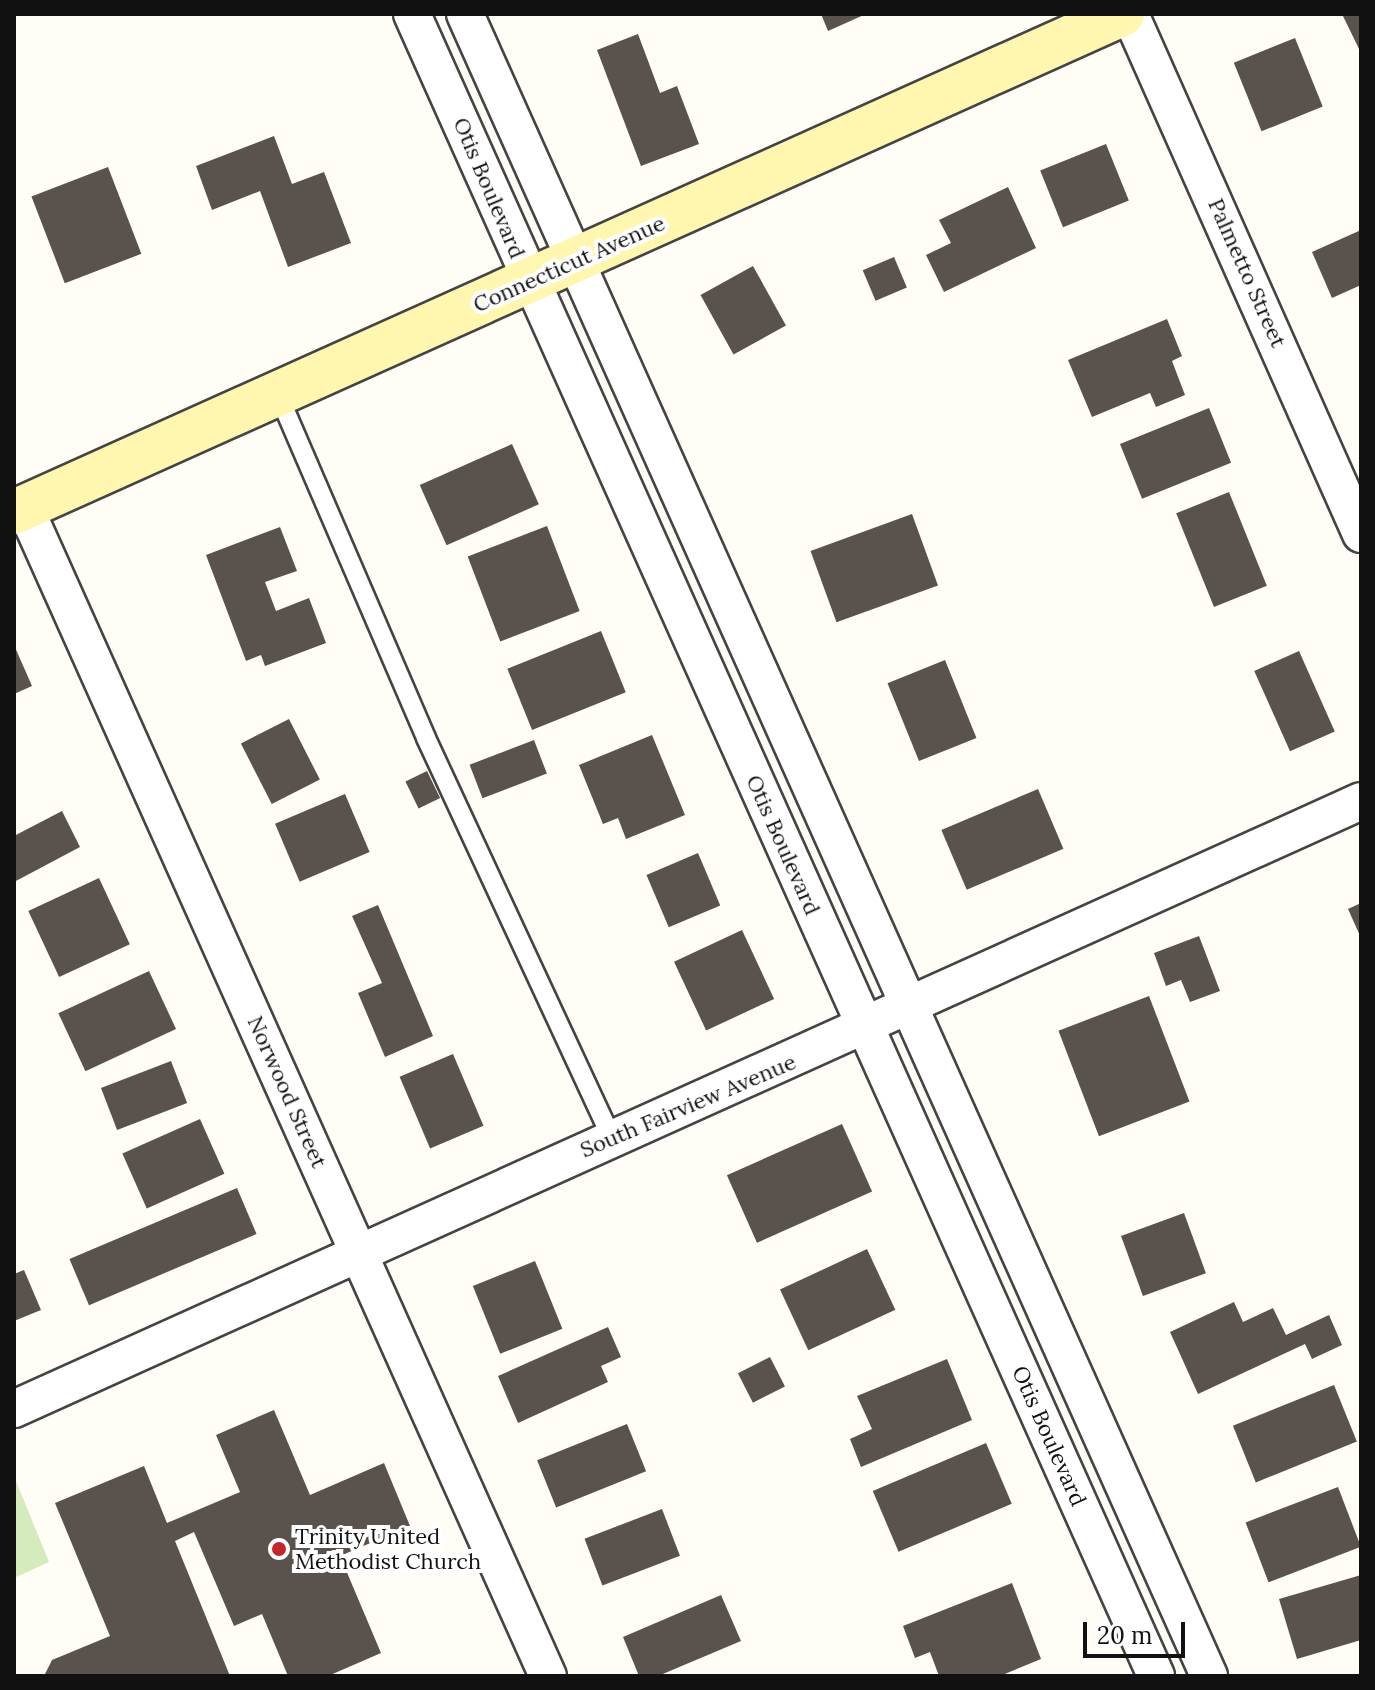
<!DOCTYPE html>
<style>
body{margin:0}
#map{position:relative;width:1375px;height:1690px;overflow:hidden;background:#fffdf5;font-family:Lora,serif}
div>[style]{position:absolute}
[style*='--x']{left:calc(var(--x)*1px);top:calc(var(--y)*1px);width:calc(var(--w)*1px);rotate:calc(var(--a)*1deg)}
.green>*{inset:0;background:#d5ebbd}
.building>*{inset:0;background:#5a524d;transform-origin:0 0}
.roads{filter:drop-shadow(2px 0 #444) drop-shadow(-2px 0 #444) drop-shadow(0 2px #444) drop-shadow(0 -2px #444)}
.lane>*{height:18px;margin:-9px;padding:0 9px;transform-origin:9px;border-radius:9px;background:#fff}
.street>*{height:36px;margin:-18px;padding:0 18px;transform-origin:18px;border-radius:18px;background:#fff}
.secondary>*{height:44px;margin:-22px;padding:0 22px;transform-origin:22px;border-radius:22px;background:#fff6b0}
.dots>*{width:22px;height:22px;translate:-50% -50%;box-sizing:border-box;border:4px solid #fff;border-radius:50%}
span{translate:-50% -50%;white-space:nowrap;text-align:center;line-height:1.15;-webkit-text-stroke:8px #fff;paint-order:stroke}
.street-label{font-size:22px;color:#111}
.poi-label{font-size:22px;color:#111}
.left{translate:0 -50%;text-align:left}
.frame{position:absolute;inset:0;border:16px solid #111;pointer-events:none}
.scale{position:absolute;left:1083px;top:1622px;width:102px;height:36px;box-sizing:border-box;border:4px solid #111;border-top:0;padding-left:10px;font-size:24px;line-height:28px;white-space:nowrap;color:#111;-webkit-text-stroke:6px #fff;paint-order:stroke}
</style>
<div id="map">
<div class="green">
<div style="clip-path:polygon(16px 1481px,49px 1562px,14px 1578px,14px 1482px)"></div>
</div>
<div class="building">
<div style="clip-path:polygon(821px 14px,866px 14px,828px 31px)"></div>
<div style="clip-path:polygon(1342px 14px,1361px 14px,1361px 53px)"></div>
<div style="clip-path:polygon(638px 34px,660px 93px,677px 86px,699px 144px,641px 166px,597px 50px)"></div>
<div style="left:1295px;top:38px;width:74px;height:66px;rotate:68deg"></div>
<div style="clip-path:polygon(274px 136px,292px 184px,324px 172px,351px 243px,288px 267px,260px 191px,212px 210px,196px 166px)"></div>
<div style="left:1106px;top:144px;width:61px;height:71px;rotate:68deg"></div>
<div style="left:108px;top:167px;width:93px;height:82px;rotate:69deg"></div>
<div style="clip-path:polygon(1008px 187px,1036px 248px,944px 292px,926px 255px,951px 243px,939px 220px)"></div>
<div style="clip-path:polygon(1361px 230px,1361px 285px,1332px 298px,1312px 252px)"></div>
<div style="left:894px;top:257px;width:33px;height:34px;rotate:67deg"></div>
<div style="left:753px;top:266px;width:68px;height:60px;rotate:61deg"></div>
<div style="clip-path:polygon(1167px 319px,1182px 356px,1172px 361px,1185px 395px,1156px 407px,1150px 393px,1092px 417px,1068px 360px)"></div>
<div style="left:1209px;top:408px;width:59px;height:96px;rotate:68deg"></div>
<div style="left:512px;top:444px;width:66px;height:101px;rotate:66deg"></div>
<div style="left:1229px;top:492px;width:101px;height:57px;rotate:68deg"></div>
<div style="left:912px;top:514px;width:76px;height:108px;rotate:70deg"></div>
<div style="left:547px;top:526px;width:91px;height:85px;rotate:69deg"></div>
<div style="clip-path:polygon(280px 527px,297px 571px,265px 582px,276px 611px,309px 598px,326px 643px,265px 666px,261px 655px,246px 661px,206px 555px)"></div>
<div style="left:601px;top:631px;width:66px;height:101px;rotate:68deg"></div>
<div style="clip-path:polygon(14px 645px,32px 686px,14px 694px)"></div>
<div style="left:1299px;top:651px;width:88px;height:49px;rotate:66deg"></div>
<div style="left:945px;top:660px;width:84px;height:62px;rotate:68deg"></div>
<div style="left:289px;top:719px;width:68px;height:54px;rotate:63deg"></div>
<div style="clip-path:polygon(652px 735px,685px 815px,626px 839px,618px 818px,603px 824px,579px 765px)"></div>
<div style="left:534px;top:740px;width:36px;height:69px;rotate:69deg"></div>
<div style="left:427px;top:771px;width:30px;height:24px;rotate:64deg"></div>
<div style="left:1038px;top:789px;width:65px;height:105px;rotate:67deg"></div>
<div style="left:345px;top:794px;width:63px;height:76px;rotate:67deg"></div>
<div style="clip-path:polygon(62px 811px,80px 847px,14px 882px,14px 836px)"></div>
<div style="left:698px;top:853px;width:57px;height:56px;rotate:67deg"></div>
<div style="left:99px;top:878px;width:73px;height:78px;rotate:65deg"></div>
<div style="clip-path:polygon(1361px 903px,1361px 938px,1348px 909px)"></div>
<div style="clip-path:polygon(378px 905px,433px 1036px,385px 1057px,358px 993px,382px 983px,352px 916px)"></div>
<div style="left:742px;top:930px;width:76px;height:75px;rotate:65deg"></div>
<div style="clip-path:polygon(1199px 936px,1220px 991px,1190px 1002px,1181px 980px,1166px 986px,1154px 953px)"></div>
<div style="left:149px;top:971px;width:64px;height:100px;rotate:65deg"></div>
<div style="left:1149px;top:996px;width:113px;height:97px;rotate:69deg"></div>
<div style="left:453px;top:1054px;width:78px;height:58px;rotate:67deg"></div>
<div style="left:171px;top:1061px;width:45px;height:75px;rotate:69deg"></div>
<div style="left:200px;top:1119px;width:60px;height:85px;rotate:66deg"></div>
<div style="left:842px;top:1124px;width:74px;height:126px;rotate:66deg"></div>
<div style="left:237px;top:1188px;width:50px;height:182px;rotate:67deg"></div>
<div style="left:1184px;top:1213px;width:64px;height:67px;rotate:70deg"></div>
<div style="left:867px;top:1249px;width:67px;height:96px;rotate:65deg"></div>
<div style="left:535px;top:1261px;width:73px;height:67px;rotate:68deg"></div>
<div style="clip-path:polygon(24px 1270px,41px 1310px,14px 1321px,14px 1274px)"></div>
<div style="clip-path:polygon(1234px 1302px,1243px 1322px,1273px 1308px,1286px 1335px,1329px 1315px,1342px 1345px,1312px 1359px,1305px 1344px,1198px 1394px,1170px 1332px)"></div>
<div style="clip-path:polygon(608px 1327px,621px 1357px,601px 1366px,608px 1382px,518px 1423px,498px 1376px)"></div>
<div style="left:770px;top:1357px;width:33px;height:36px;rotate:63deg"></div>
<div style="clip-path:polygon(947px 1359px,972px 1420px,861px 1467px,850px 1439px,872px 1429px,857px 1396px)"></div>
<div style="left:1334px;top:1385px;width:61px;height:109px;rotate:68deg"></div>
<div style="clip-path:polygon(274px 1410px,310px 1495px,384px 1463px,410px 1526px,340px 1556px,381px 1653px,328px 1676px,288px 1676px,262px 1614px,234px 1626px,194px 1532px,175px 1541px,230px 1676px,44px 1676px,52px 1660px,110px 1636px,55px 1503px,144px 1466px,167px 1523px,240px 1492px,216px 1435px)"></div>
<div style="left:627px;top:1424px;width:51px;height:97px;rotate:68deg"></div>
<div style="left:986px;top:1443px;width:66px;height:123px;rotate:67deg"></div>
<div style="left:1338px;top:1487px;width:64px;height:99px;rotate:69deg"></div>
<div style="left:662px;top:1509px;width:50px;height:83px;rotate:69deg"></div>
<div style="clip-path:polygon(1361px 1575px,1361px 1640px,1297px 1659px,1279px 1599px)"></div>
<div style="clip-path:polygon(1012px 1583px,1041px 1659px,1000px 1676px,939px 1676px,930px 1652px,915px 1658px,903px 1626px)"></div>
<div style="clip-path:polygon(721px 1595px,741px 1641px,658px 1676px,639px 1676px,623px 1637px)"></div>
</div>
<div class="roads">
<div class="lane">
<div style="--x:278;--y:394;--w:374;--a:66.7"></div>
<div style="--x:426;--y:738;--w:442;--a:65.1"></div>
</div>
<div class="street">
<div style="--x:412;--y:14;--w:1821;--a:65.88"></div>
<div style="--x:465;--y:14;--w:1821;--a:65.88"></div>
<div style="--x:1130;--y:14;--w:569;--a:66.05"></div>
<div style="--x:25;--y:508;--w:1280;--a:65.88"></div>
<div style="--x:14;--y:1409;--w:1478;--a:-24.29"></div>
</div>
<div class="secondary">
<div style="--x:14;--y:512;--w:1215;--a:-24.2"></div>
</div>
</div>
<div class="dots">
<div style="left:279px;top:1549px;background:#c4262e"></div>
</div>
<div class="street-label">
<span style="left:489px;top:188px;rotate:67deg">Otis Boulevard</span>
<span style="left:569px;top:264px;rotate:-24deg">Connecticut Avenue</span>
<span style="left:1247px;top:273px;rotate:66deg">Palmetto Street</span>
<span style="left:783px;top:845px;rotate:66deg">Otis Boulevard</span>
<span style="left:287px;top:1092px;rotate:66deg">Norwood Street</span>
<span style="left:688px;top:1106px;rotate:-23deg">South Fairview Avenue</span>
<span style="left:1049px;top:1436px;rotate:66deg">Otis Boulevard</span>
</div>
<div class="poi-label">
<span class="left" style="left:295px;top:1549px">Trinity United<br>Methodist Church</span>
</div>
<div class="frame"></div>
<div class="scale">20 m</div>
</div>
